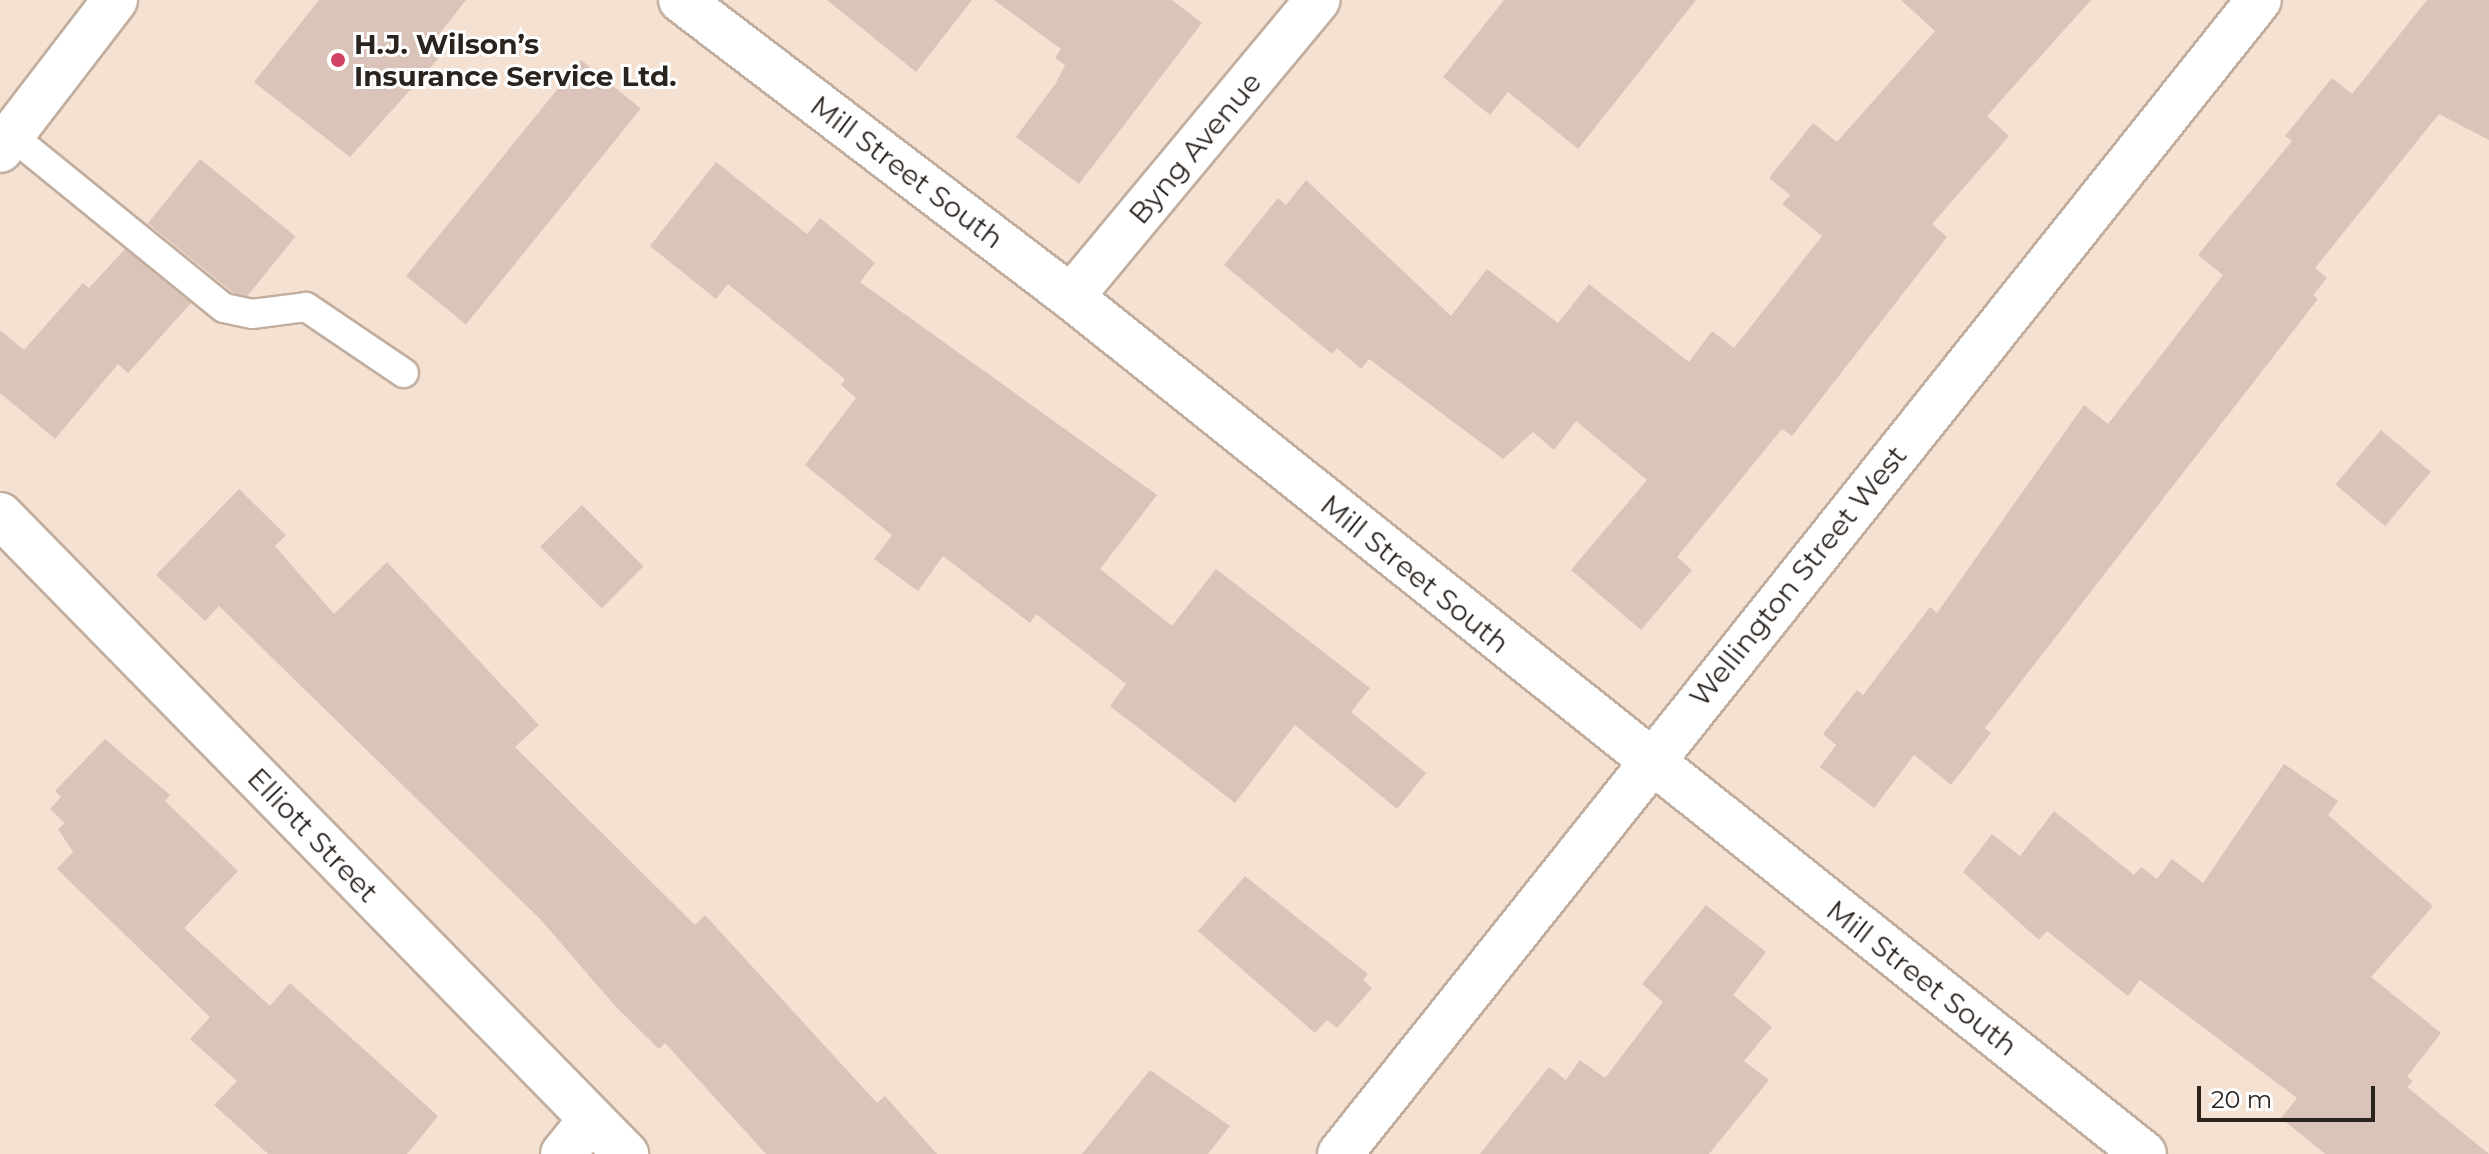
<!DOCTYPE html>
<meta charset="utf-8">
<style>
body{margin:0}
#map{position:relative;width:2489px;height:1154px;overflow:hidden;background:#f5e1d1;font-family:Montserrat,sans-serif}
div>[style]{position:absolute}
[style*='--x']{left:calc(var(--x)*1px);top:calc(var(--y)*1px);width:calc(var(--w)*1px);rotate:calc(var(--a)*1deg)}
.building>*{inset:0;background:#dac3b9;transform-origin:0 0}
.roads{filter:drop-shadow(2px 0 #c1ae9f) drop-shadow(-2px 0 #c1ae9f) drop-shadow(0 2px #c1ae9f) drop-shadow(0 -2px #c1ae9f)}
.lane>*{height:28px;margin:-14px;padding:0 14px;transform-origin:14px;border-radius:14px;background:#fff}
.street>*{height:44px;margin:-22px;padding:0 22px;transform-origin:22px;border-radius:22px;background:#fff}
.secondary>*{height:44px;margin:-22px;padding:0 22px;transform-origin:22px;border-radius:22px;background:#fff}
.dots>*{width:22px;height:22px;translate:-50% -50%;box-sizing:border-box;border:4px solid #fff;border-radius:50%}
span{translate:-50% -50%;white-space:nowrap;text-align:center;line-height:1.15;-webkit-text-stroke:6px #fff;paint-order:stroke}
.poi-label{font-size:28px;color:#2b231e;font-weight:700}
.left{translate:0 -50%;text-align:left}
.street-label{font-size:28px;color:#2b231e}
.scale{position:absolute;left:2197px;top:1086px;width:178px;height:36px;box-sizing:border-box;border:4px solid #2b231e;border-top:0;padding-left:10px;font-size:24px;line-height:28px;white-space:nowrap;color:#2b231e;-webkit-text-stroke:6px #fff;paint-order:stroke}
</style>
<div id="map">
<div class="building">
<div style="clip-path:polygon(319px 0,466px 0,427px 50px,438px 59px,350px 157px,254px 82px)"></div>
<div style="clip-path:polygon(827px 0,972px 0,916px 72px)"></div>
<div style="clip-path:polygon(994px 0,1172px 0,1202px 23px,1079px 184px,1016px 137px,1056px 83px,1065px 65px,1055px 58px,1061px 49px)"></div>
<div style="clip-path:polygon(1504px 0,1696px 0,1578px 149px,1508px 92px,1490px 115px,1443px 77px)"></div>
<div style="clip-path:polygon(1901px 0,2091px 0,1987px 116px,2009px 136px,1932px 224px,1947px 237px,1792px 436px,1782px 429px,1677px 557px,1692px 570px,1641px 630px,1571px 570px,1647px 480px,1576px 421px,1554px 450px,1533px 432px,1503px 459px,1369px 359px,1361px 369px,1337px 348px,1332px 354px,1224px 265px,1278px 198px,1286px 205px,1306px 180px,1451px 316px,1487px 269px,1558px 323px,1589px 284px,1689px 362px,1712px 331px,1734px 348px,1822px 236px,1782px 204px,1790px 195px,1769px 178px,1813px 123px,1837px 142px,1935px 31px)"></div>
<div style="clip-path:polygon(2427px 0,2489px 0,2489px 140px,2439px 114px,2315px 268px,2327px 278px,2313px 295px,2318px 299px,1985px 728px,1991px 733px,1951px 785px,1914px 755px,1874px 808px,1820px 767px,1836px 745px,1823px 734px,1857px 690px,1863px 695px,1930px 607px,1937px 613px,2084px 405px,2108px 424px,2223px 275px,2198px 255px,2292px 141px,2285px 136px,2332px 78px,2352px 94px)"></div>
<div style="left:581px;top:60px;width:77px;height:278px;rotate:39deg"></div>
<div style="left:200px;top:159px;width:123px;height:83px;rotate:39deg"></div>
<div style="clip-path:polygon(716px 162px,807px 234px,820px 218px,875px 263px,860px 282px,1157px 495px,1100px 569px,1172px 626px,1216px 569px,1370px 688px,1351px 712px,1426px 773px,1397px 809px,1295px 725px,1235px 803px,1110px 706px,1126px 684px,1036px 614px,1030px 623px,943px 556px,918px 591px,874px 559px,892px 535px,805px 465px,856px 398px,841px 385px,845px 379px,728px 284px,716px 299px,650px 246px)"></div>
<div style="clip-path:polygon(125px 249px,191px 303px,128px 373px,118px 364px,55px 439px,0 393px,0 330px,24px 350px,83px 283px,89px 288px)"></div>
<div style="left:2381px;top:430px;width:65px;height:71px;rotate:40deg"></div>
<div style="clip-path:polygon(239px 489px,286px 535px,275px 546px,334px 614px,387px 562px,539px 725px,515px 747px,695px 925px,705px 915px,877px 1103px,885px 1096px,937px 1154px,766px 1154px,665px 1043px,659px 1049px,616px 1007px,541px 920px,219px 606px,205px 621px,156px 575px)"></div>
<div style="left:582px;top:505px;width:87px;height:59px;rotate:45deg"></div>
<div style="clip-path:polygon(105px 739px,170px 795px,165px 801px,238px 871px,184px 928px,270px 1006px,290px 983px,438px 1116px,407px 1154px,268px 1154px,214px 1105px,237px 1081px,190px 1039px,210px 1017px,57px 869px,73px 852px,58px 829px,65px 823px,50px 809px,61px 797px,55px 791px)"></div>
<div style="clip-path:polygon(2284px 764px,2338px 801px,2328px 815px,2433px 906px,2371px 977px,2441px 1033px,2407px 1077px,2413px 1081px,2407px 1087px,2489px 1154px,2325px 1154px,2281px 1118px,2297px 1098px,2140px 980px,2128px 996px,2047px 931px,2039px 940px,1963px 872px,1992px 834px,2020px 856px,2054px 811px,2134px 875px,2141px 867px,2157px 879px,2172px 859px,2203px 883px)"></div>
<div style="clip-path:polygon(1245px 876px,1368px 974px,1363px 980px,1372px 988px,1337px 1028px,1327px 1020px,1315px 1033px,1198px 931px)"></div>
<div style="clip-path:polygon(1706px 905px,1766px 952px,1733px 995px,1772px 1027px,1744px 1061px,1769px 1080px,1709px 1154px,1480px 1154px,1549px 1067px,1566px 1080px,1580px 1060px,1605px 1078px,1663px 1002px,1642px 984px)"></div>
<div style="clip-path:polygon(1150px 1070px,1230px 1126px,1208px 1154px,1082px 1154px)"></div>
</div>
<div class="roads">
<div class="lane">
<div style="--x:11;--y:135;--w:274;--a:39.1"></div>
<div style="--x:224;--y:308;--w:29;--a:12"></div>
<div style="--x:252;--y:314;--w:54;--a:-7.4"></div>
<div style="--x:306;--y:307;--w:118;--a:34"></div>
</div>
<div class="street">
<div style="--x:681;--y:0;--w:490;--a:37.3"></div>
<div style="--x:1071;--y:297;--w:1373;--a:38.61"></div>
<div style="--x:1071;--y:297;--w:386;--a:-50.3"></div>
<div style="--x:0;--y:515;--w:895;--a:45.59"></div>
<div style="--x:563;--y:1154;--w:45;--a:-51.3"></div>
<div style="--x:1340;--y:1154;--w:1475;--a:-51.47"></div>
</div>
<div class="secondary">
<div style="--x:0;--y:150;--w:189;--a:-52.5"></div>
</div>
</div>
<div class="dots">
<div style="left:338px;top:60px;background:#d24262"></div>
</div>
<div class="poi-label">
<span class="left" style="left:354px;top:60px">H.J. Wilson’s<br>Insurance Service Ltd.</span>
</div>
<div class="street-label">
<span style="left:1195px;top:148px;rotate:-50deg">Byng Avenue</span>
<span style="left:907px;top:172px;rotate:37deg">Mill Street South</span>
<span style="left:1415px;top:574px;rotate:39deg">Mill Street South</span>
<span style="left:1798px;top:576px;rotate:-51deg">Wellington Street West</span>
<span style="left:313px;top:835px;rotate:46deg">Elliott Street</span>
<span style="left:1922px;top:978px;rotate:38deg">Mill Street South</span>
</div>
<div class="scale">20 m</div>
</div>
